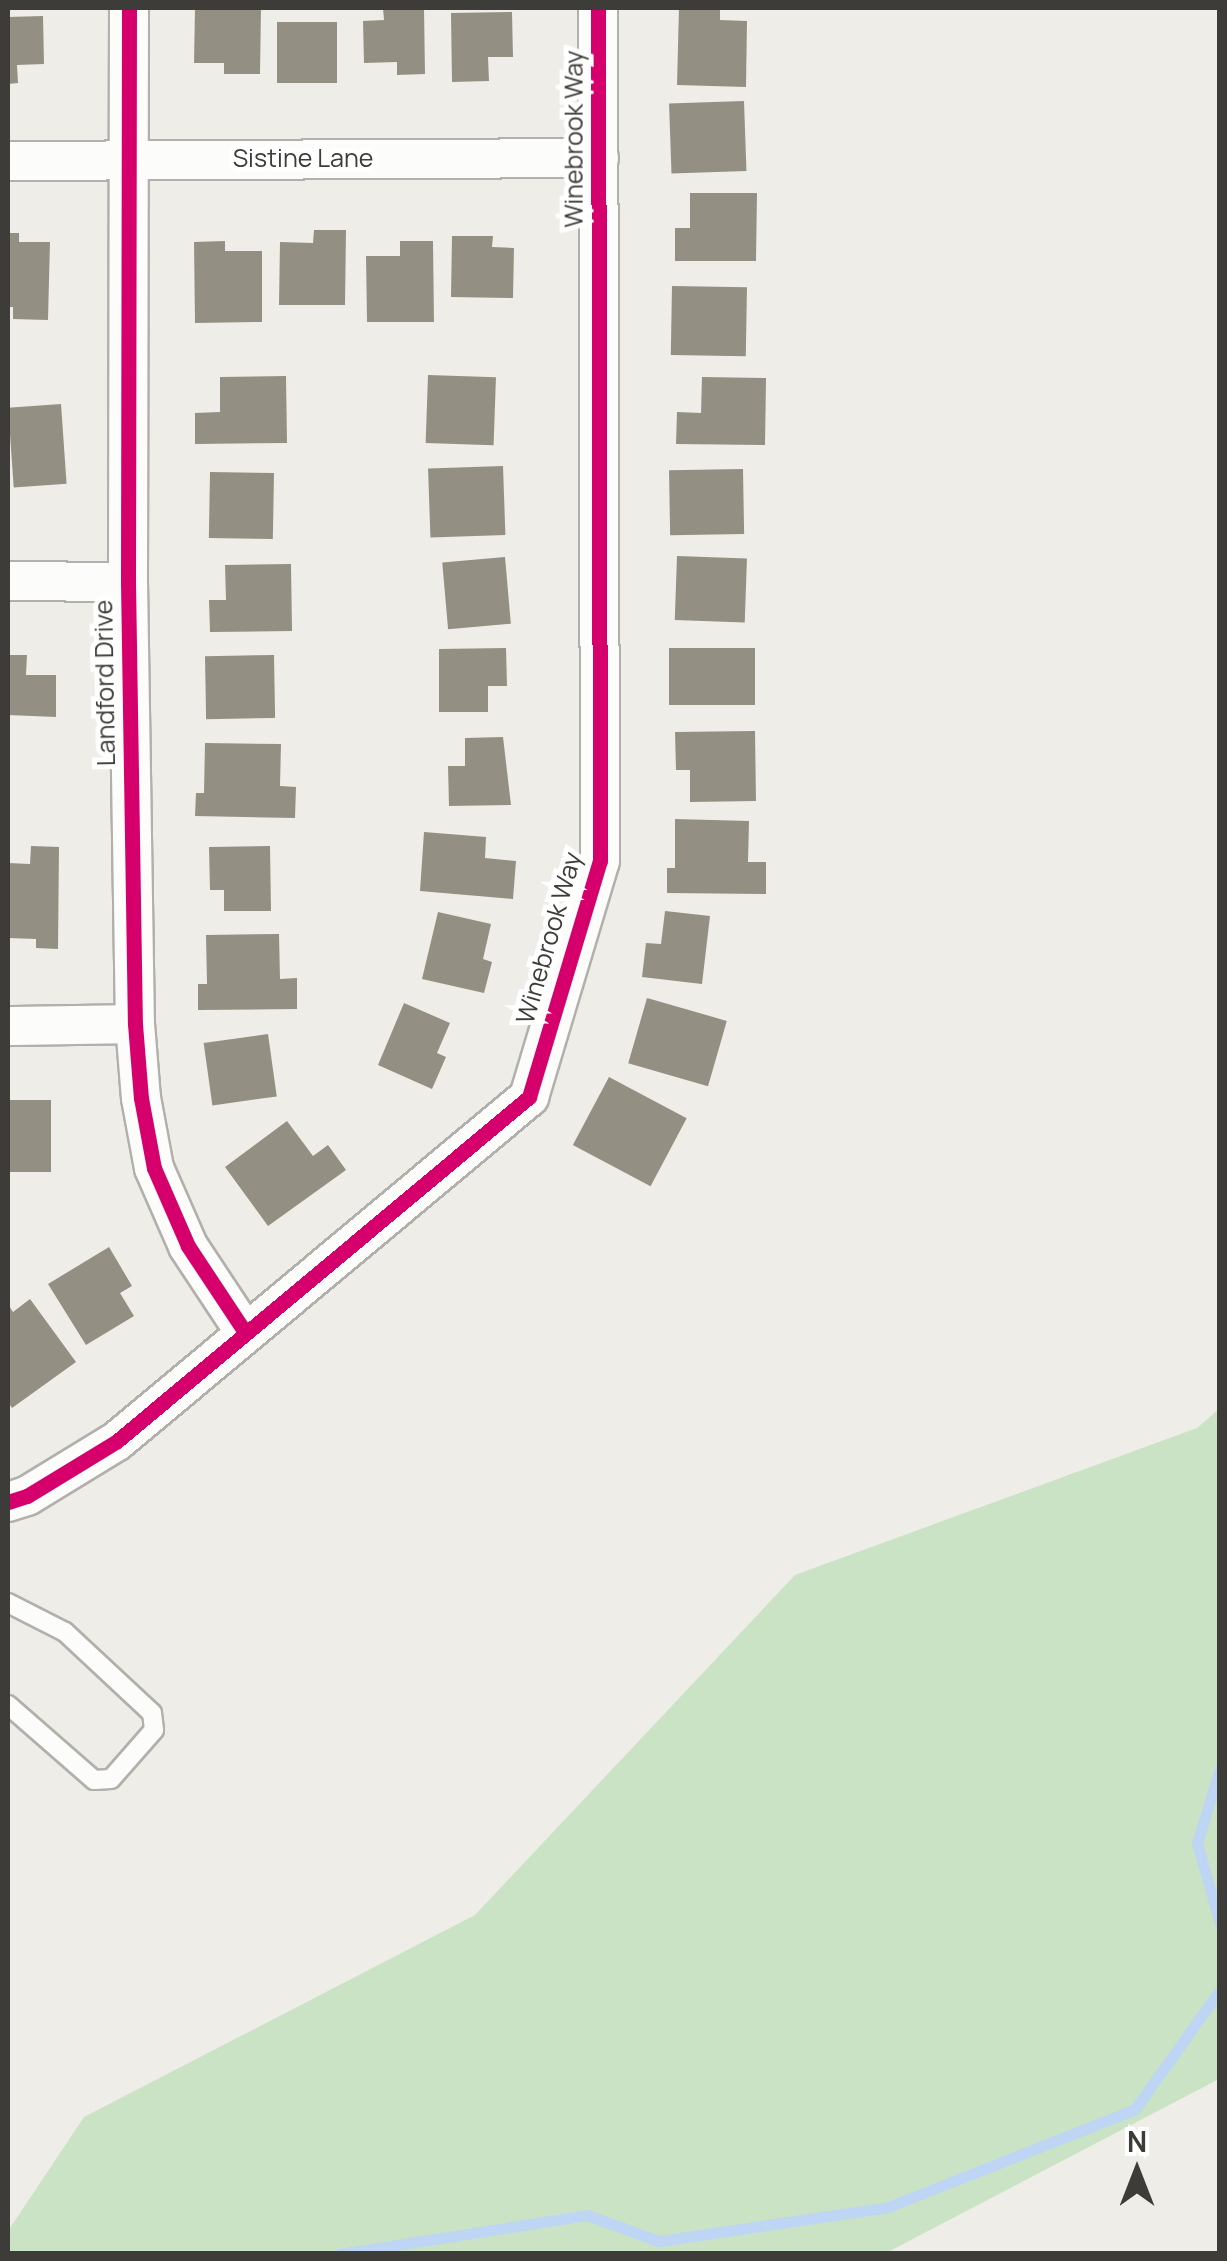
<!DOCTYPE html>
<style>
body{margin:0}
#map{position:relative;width:1227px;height:2261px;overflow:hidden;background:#eeede7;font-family:Manrope,sans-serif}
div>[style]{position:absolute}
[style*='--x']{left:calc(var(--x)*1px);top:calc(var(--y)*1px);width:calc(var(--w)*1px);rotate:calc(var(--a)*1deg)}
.green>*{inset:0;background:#cae3c4}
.stream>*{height:11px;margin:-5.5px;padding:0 5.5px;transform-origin:5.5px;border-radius:5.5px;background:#bed5f4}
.building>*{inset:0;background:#939083;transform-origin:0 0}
.roads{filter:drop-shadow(2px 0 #b2b0ac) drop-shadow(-2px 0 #b2b0ac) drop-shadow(0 2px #b2b0ac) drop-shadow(0 -2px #b2b0ac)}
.lane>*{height:18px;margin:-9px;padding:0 9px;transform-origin:9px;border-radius:9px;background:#fcfcfb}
.street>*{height:38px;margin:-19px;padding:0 19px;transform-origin:19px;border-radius:19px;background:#fcfcfb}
.cycleway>*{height:15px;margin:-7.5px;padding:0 7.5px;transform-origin:7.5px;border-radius:7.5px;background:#d6006c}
span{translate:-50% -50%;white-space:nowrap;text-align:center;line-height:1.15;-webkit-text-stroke:10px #fff;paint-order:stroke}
.street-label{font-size:25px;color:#3d3c38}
.frame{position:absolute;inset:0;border:10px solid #3d3c38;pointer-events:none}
.north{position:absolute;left:1087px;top:2121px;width:100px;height:100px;-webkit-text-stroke:8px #fff;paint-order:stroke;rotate:0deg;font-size:28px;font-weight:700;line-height:40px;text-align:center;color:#3d3c38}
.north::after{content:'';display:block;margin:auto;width:35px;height:45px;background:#3d3c38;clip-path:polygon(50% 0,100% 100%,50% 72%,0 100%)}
</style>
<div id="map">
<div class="green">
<div style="clip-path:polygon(1219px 1409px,1219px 2079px,886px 2253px,8px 2253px,8px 2231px,84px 2117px,475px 1915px,795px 1575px,1197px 1428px)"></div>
</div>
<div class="stream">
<div style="--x:1220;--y:1768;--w:78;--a:107"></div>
<div style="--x:1197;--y:1843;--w:84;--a:74.1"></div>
<div style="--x:339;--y:2254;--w:251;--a:-8.9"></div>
<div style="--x:587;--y:2215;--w:77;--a:19.9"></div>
<div style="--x:659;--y:2241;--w:232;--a:-8.4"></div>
<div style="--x:888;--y:2207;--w:266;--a:-21.6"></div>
<div style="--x:1135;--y:2109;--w:146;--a:-54.5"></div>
</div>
<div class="building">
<div style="clip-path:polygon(195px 8px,261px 8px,260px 74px,224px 74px,224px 63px,194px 63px)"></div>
<div style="clip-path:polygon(383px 8px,424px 8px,425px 74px,397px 75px,397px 62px,364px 63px,363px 21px,384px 20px)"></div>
<div style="clip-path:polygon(679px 8px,720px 8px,720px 20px,747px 21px,746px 87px,677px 85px)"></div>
<div style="clip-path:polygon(512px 12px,513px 57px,488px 57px,489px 81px,452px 82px,451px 13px)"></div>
<div style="clip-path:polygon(43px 16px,44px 64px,17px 65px,18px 83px,8px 84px,8px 17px)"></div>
<div style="left:277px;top:22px;width:60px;height:61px"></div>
<div style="left:744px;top:101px;width:70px;height:75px;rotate:88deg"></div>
<div style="clip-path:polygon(690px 193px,757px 193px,756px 261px,675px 261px,675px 228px,690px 228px)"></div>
<div style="clip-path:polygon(314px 230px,346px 230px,345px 305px,279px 305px,280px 242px,313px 243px)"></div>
<div style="clip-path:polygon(8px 233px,19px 233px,19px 242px,50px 242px,48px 320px,13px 319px,13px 307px,8px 307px)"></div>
<div style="clip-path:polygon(452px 236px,493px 236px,492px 247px,514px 248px,513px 298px,451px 297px)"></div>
<div style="clip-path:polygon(225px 241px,225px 251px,262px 251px,262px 322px,195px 323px,194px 242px)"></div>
<div style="clip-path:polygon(400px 241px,433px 241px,434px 322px,367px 322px,366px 256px,400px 256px)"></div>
<div style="left:672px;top:286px;width:75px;height:69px;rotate:1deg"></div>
<div style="left:428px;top:375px;width:68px;height:68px;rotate:2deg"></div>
<div style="clip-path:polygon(286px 376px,287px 443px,195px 444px,195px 413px,220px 412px,220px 377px)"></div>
<div style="clip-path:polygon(702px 377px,766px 378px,765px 445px,676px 444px,677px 412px,701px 413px)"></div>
<div style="left:61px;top:404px;width:80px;height:53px;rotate:86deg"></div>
<div style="left:503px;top:466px;width:69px;height:75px;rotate:88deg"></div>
<div style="left:743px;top:469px;width:65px;height:74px;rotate:89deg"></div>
<div style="left:210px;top:472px;width:64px;height:66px;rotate:1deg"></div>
<div style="left:677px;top:556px;width:70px;height:64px;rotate:2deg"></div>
<div style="left:505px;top:557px;width:67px;height:63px;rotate:85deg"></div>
<div style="clip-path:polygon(291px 564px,292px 631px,210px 632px,209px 600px,226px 600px,225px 565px)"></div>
<div style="clip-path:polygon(506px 648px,507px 686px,488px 686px,488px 712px,439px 712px,439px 649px)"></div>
<div style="left:669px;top:648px;width:86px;height:57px"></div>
<div style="clip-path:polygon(8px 655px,27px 655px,26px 675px,56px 675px,56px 717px,8px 715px)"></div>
<div style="left:274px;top:655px;width:63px;height:69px;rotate:89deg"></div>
<div style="clip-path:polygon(755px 731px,756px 801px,690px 802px,690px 770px,676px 770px,675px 732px)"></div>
<div style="clip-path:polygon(503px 737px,511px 805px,449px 806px,448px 766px,465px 766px,465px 738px)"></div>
<div style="clip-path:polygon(205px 743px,281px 744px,280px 786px,296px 787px,295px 818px,195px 816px,196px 793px,204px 793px)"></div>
<div style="clip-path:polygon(675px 819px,749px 821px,748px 862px,766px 862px,766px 894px,667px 893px,667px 868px,675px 868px)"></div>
<div style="clip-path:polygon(424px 832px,486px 837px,485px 858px,516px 861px,513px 899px,420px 891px)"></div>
<div style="clip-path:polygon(31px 846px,59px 847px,58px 949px,36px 948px,36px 939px,8px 938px,8px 863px,30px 864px)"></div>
<div style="clip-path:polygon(270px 846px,271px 911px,224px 911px,224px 890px,210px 890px,209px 847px)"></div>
<div style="clip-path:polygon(665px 911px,710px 916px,702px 984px,642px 977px,646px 943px,661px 944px)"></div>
<div style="clip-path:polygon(438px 912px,491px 924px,483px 959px,492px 962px,484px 993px,422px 979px)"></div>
<div style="clip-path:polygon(279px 934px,280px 979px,297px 978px,297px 1009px,198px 1010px,198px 984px,207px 984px,206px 935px)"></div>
<div style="left:647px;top:998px;width:83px;height:68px;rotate:16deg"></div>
<div style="clip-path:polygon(404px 1003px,450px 1023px,437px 1053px,446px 1057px,432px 1089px,378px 1065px)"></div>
<div style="left:268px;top:1034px;width:63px;height:65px;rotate:82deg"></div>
<div style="left:609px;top:1077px;width:88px;height:77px;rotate:28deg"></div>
<div style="left:8px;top:1100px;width:43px;height:72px"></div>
<div style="clip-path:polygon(287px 1121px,313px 1156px,328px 1145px,346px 1170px,268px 1226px,225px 1167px)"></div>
<div style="clip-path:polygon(109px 1247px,132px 1286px,120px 1293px,134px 1316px,86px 1345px,48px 1284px)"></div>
<div style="clip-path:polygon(30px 1299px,76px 1362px,12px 1408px,8px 1402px,8px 1304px,13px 1312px)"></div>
</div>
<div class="roads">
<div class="lane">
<div style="--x:8;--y:1603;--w:64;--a:27"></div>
<div style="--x:65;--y:1632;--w:119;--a:43"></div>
<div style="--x:152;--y:1713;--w:17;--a:83"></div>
<div style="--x:154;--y:1730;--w:65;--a:131.3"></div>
<div style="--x:111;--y:1779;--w:17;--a:177"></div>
<div style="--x:94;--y:1780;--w:114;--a:-138.9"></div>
</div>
<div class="street">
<div style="--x:129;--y:8;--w:574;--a:90.1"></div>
<div style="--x:128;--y:582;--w:442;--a:89.1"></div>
<div style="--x:135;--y:1024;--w:74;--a:85.4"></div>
<div style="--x:141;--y:1098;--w:71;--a:79.5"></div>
<div style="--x:154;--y:1168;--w:85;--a:66.4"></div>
<div style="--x:188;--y:1246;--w:103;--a:56.5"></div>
<div style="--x:8;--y:161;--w:591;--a:-0.29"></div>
<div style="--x:8;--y:581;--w:120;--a:0.5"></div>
<div style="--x:8;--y:1026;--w:127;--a:-0.9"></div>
<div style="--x:8;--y:1502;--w:20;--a:-18"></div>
<div style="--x:27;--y:1496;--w:105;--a:-31.4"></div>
<div style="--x:117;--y:1441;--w:537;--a:-39.86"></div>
<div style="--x:529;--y:1097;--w:246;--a:-73.3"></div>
<div style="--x:600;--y:861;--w:853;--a:-90.13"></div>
</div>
</div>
<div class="cycleway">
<div style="--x:129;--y:8;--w:574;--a:90.1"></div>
<div style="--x:128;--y:582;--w:442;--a:89.1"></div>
<div style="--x:135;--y:1024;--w:74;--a:85.4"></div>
<div style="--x:141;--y:1098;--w:71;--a:79.5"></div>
<div style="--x:154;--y:1168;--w:85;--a:66.4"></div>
<div style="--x:188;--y:1246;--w:103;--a:56.5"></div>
<div style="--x:8;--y:1502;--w:20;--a:-18"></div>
<div style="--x:27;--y:1496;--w:105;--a:-31.4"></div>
<div style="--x:117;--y:1441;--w:537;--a:-39.86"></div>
<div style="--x:529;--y:1097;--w:246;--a:-73.3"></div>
<div style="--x:600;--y:861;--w:853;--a:-90.13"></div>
</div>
<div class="street-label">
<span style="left:574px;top:139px;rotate:-90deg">Winebrook Way</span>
<span style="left:303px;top:158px">Sistine Lane</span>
<span style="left:105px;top:683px;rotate:-91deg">Landford Drive</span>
<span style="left:549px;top:938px;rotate:-74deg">Winebrook Way</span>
</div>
<div class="frame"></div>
<div class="north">N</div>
</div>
